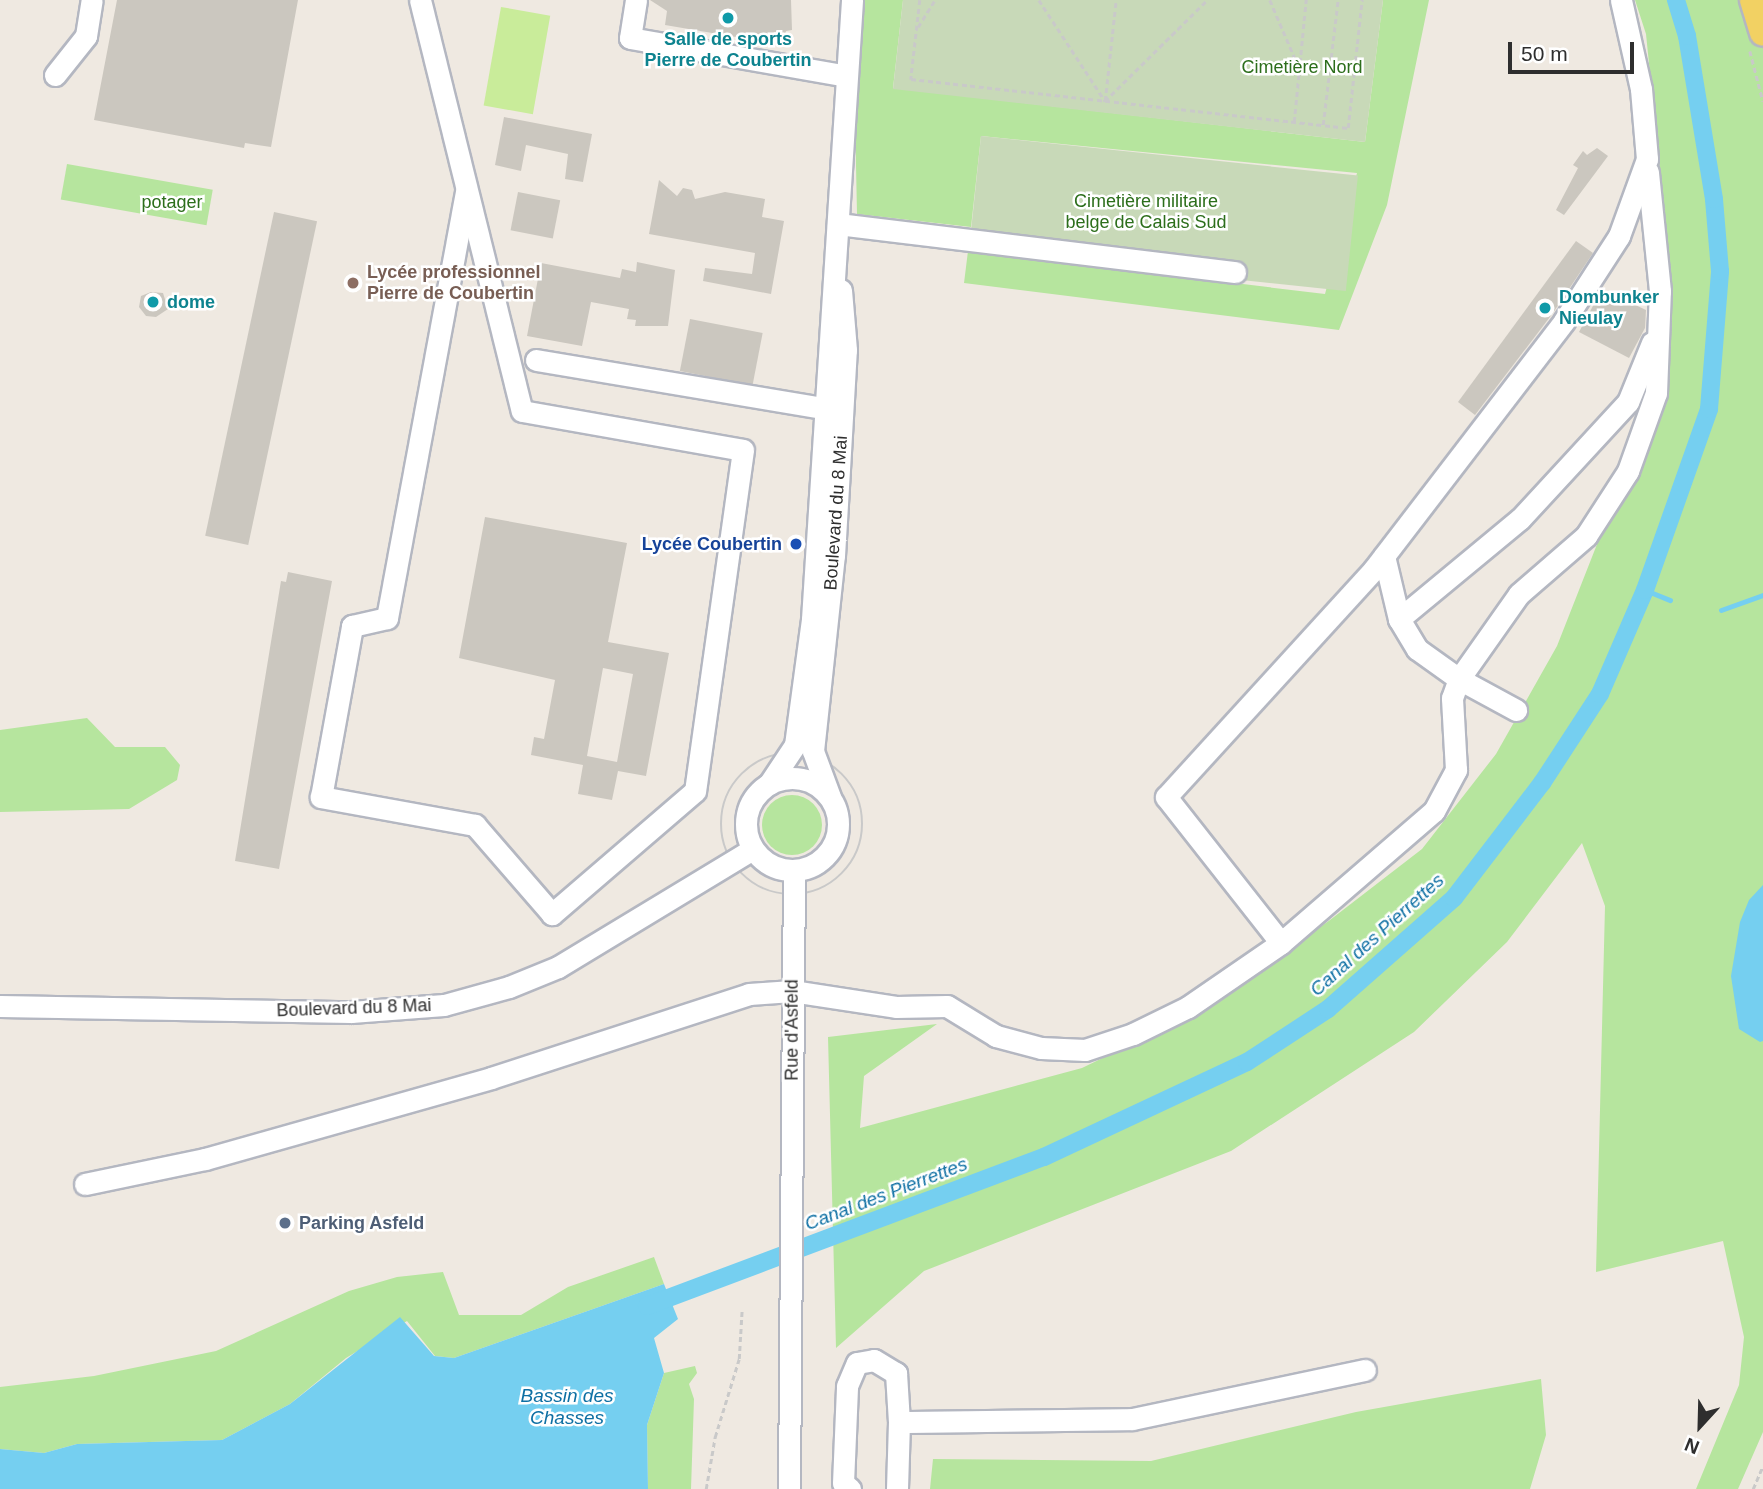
<!DOCTYPE html>
<meta charset="utf-8">
<style>
body{margin:0}
#map{position:relative;width:1763px;height:1489px;overflow:hidden;background:#efe9e1;font-family:Arial,sans-serif}
div>[style]{position:absolute}
[style*='--x']{left:calc(var(--x)*1px);top:calc(var(--y)*1px);width:calc(var(--w)*1px);rotate:calc(var(--a)*1deg)}
.green>*{inset:0;background:#b6e59e;transform-origin:0 0}
.round{border-radius:50%}
.cemetery>*{inset:0;background:#c8d9b8;transform-origin:0 0}
.pitch>*{inset:0;background:#c9ec9a;transform-origin:0 0}
.water>*{inset:0;background:#75cff0}
.stream>*{height:5px;margin:-2.5px;padding:0 2.5px;transform-origin:2.5px;border-radius:2.5px;background:#75cff0}
.canal>*{height:18px;margin:-9px;padding:0 9px;transform-origin:9px;border-radius:9px;background:#75cff0}
.building>*{inset:0;background:#cbc7bf;transform-origin:0 0}
.path>*{height:2.5px;margin-top:-1.25px;transform-origin:0;background:repeating-linear-gradient(90deg,#c9c9c9 0 5px,transparent 0 8.5px)}
.path>.ring{margin:-1.25px;padding:0;box-sizing:content-box;background:none;border:2.5px solid #c9c9c9;border-radius:50%}
.roads{filter:drop-shadow(2px 0 #b4b7c1) drop-shadow(-2px 0 #b4b7c1) drop-shadow(0 2px #b4b7c1) drop-shadow(0 -2px #b4b7c1)}
.minor>*{height:21px;margin:-10.5px;padding:0 10.5px;transform-origin:10.5px;border-radius:10.5px;background:#fff}
.minor>.ring{margin:-10.5px;padding:0;box-sizing:content-box;background:none;border:21px solid #fff;border-radius:50%}
.major>*{height:26px;margin:-13px;padding:0 13px;transform-origin:13px;border-radius:13px;background:#f2d163}
.dots>*{width:19px;height:19px;translate:-50% -50%;box-sizing:border-box;border:4px solid #fff;border-radius:50%}
span{translate:-50% -50%;white-space:nowrap;text-align:center;line-height:1.15;-webkit-text-stroke:5px #fff;paint-order:stroke}
.culture-label{font-size:18px;color:#0d838f;font-weight:700}
.left{translate:0 -50%;text-align:left}
.park-label{font-size:18px;color:#2c6e1b}
.education-label{font-size:18px;color:#785e54;font-weight:700}
.street-label{font-size:18px;color:#2e2e2e}
.transit-label{font-size:18px;color:#164399;font-weight:700}
.right{translate:-100% -50%;text-align:right}
.service-label{font-size:18px;color:#4e5e75;font-weight:700}
.water-label{font-size:19px;color:#0d6fa3;font-style:italic}
.north{position:absolute;left:1665px;top:1391px;width:70px;height:70px;-webkit-text-stroke:5px #fff;paint-order:stroke;rotate:202deg;font-size:19px;font-weight:700;line-height:28px;text-align:center;color:#2e2e2e}
.north::after{content:'';display:block;margin:auto;width:24px;height:32px;background:#2e2e2e;clip-path:polygon(50% 0,100% 100%,50% 72%,0 100%)}
.scale{position:absolute;left:1508px;top:42px;width:126px;height:32px;box-sizing:border-box;border:4px solid #2e2e2e;border-top:0;padding-left:9px;font-size:21px;line-height:24px;white-space:nowrap;color:#2e2e2e;-webkit-text-stroke:5px #fff;paint-order:stroke}
</style>
<div id="map">
<div class="green">
<div style="clip-path:polygon(863px 0,903px 0,893px 88px,1365px 142px,1383px 0,1429px 0,1387px 205px,1339px 330px,964px 283px,968px 251px,1325px 294px,1357px 173px,981px 136px,971px 227px,857px 214px,855px 117px)"></div>
<div style="clip-path:polygon(1635px 0,1763px 0,1763px 1432px,1738px 1489px,1696px 1489px,1739px 1385px,1744px 1337px,1723px 1241px,1596px 1272px,1605px 906px,1582px 843px,1507px 942px,1414px 1032px,1231px 1151px,924px 1271px,836px 1348px,828px 1037px,937px 1024px,864px 1076px,860px 1128px,1082px 1068px,1210px 1006px,1330px 920px,1422px 849px,1496px 754px,1557px 646px,1603px 529px,1657px 416px,1669px 348px,1669px 260px,1646px 34px)"></div>
<div style="left:67px;top:164px;width:148px;height:36px;rotate:10deg"></div>
<div style="clip-path:polygon(87px 718px,115px 747px,165px 747px,180px 765px,177px 780px,129px 809px,0 812px,0 730px)"></div>
<div class="round" style="left:762px;top:795px;width:60px;height:60px"></div>
<div style="clip-path:polygon(654px 1257px,664px 1284px,454px 1358px,435px 1356px,407px 1321px,346px 1358px,290px 1404px,222px 1440px,77px 1444px,44px 1453px,0 1449px,0 1387px,94px 1376px,216px 1351px,349px 1291px,397px 1277px,443px 1272px,459px 1315px,521px 1315px,568px 1287px)"></div>
<div style="clip-path:polygon(695px 1366px,697px 1373px,689px 1384px,694px 1399px,691px 1489px,648px 1489px,647px 1425px,664px 1373px)"></div>
<div style="clip-path:polygon(1541px 1379px,1546px 1435px,1530px 1489px,930px 1489px,933px 1459px,1151px 1461px,1356px 1412px)"></div>
</div>
<div class="cemetery">
<div style="clip-path:polygon(903px 0,1383px 0,1365px 142px,893px 89px)"></div>
<div style="left:981px;top:136px;width:379px;height:116px;rotate:6deg"></div>
</div>
<div class="pitch">
<div style="left:501px;top:7px;width:50px;height:100px;rotate:10deg"></div>
</div>
<div class="water">
<div style="clip-path:polygon(1763px 885px,1763px 1041px,1760px 1042px,1739px 1029px,1731px 976px,1740px 922px,1749px 900px)"></div>
<div style="clip-path:polygon(664px 1284px,678px 1319px,654px 1338px,664px 1373px,647px 1425px,648px 1489px,0 1489px,0 1449px,44px 1453px,77px 1444px,222px 1440px,290px 1404px,400px 1317px,434px 1356px,454px 1358px)"></div>
</div>
<div class="stream">
<div style="--x:1645;--y:590;--w:27;--a:22"></div>
<div style="--x:1721;--y:610;--w:45;--a:-19.7"></div>
</div>
<div class="canal">
<div style="--x:647;--y:1306;--w:424;--a:-20.6"></div>
<div style="--x:1044;--y:1157;--w:224;--a:-25.1"></div>
<div style="--x:1247;--y:1062;--w:97;--a:-33.2"></div>
<div style="--x:1328;--y:1009;--w:168;--a:-41.4"></div>
<div style="--x:1454;--y:898;--w:145;--a:-52.6"></div>
<div style="--x:1542;--y:783;--w:106;--a:-56.9"></div>
<div style="--x:1600;--y:694;--w:113;--a:-66.6"></div>
<div style="--x:1645;--y:590;--w:192;--a:-70.5"></div>
<div style="--x:1709;--y:409;--w:138;--a:-85.4"></div>
<div style="--x:1720;--y:271;--w:72;--a:-94.8"></div>
<div style="--x:1714;--y:199;--w:165;--a:-99.4"></div>
<div style="--x:1687;--y:36;--w:38;--a:-107"></div>
</div>
<div class="building">
<div style="clip-path:polygon(117px 0,298px 0,271px 147px,245px 143px,244px 148px,94px 120px)"></div>
<div style="clip-path:polygon(650px 0,791px 0,792px 30px,786px 31px,783px 45px,665px 25px,667px 11px)"></div>
<div style="clip-path:polygon(504px 117px,592px 134px,583px 182px,565px 179px,568px 154px,526px 145px,521px 171px,495px 165px)"></div>
<div style="clip-path:polygon(1597px 148px,1608px 156px,1564px 215px,1556px 210px,1578px 168px,1573px 165px,1583px 151px,1587px 155px)"></div>
<div style="clip-path:polygon(659px 180px,677px 196px,683px 188px,692px 190px,695px 199px,725px 192px,765px 199px,762px 217px,784px 221px,771px 294px,703px 281px,705px 268px,752px 274px,755px 253px,649px 234px)"></div>
<div style="left:518px;top:192px;width:43px;height:39px;rotate:11deg"></div>
<div style="left:274px;top:212px;width:44px;height:331px;rotate:12deg"></div>
<div style="clip-path:polygon(1576px 241px,1593px 253px,1553px 313px,1475px 415px,1458px 402px)"></div>
<div style="clip-path:polygon(637px 262px,675px 270px,668px 326px,635px 326px,636px 320px,627px 319px,629px 309px,591px 302px,582px 346px,527px 336px,541px 263px,620px 278px,622px 269px,636px 272px)"></div>
<div style="clip-path:polygon(1602px 289px,1646px 310px,1645px 328px,1629px 358px,1579px 332px)"></div>
<div style="clip-path:polygon(151px 292px,163px 293px,168px 309px,156px 317px,146px 316px,139px 307px,141px 296px)"></div>
<div style="left:690px;top:319px;width:74px;height:53px;rotate:11deg"></div>
<div style="clip-path:polygon(evenodd,485px 517px,627px 543px,608px 642px,669px 653px,646px 776px,618px 771px,612px 800px,578px 794px,583px 765px,531px 755px,534px 737px,544px 739px,555px 680px,459px 658px,485px 517px,603px 668px,633px 674px,617px 762px,587px 756px,603px 668px)"></div>
<div style="clip-path:polygon(288px 572px,332px 581px,279px 869px,235px 861px,281px 581px,286px 582px)"></div>
</div>
<div class="path">
<div style="--x:920;--y:0;--w:80;--a:96.5"></div>
<div style="--x:911;--y:79;--w:440;--a:6.4"></div>
<div style="--x:1348;--y:128;--w:129;--a:-83.8"></div>
<div style="--x:1039;--y:0;--w:121;--a:56.8"></div>
<div style="--x:1270;--y:0;--w:69;--a:66.8"></div>
<div style="--x:918;--y:27;--w:32;--a:-58"></div>
<div style="--x:1750;--y:51;--w:52;--a:75.4"></div>
<div style="--x:1105;--y:101;--w:144;--a:-44.7"></div>
<div style="--x:1105;--y:101;--w:102;--a:-83.8"></div>
<div style="--x:1294;--y:122;--w:123;--a:-84.4"></div>
<div style="--x:1323;--y:125;--w:126;--a:-83.2"></div>
<div class="ring" style="left:721px;top:753px;width:139.5px;height:139.5px"></div>
<div style="--x:706;--y:1489;--w:53;--a:-80.2"></div>
<div style="--x:715;--y:1437;--w:82;--a:-72.9"></div>
<div style="--x:739;--y:1359;--w:51;--a:-86.6"></div>
<div style="--x:1753;--y:1489;--w:25;--a:-67"></div>
</div>
<div class="roads">
<div class="minor">
<div style="--x:420;--y:0;--w:423;--a:76.1"></div>
<div style="--x:522;--y:411;--w:224;--a:10"></div>
<div style="--x:743;--y:450;--w:344;--a:98"></div>
<div style="--x:695;--y:791;--w:189;--a:139.3"></div>
<div style="--x:552;--y:914;--w:118;--a:-130.9"></div>
<div style="--x:475;--y:825;--w:157;--a:-169.7"></div>
<div style="--x:321;--y:797;--w:174;--a:-79.7"></div>
<div style="--x:352;--y:626;--w:36;--a:-13"></div>
<div style="--x:387;--y:618;--w:435;--a:-79.5"></div>
<div style="--x:636;--y:0;--w:38;--a:99"></div>
<div style="--x:630;--y:38;--w:220;--a:9.9"></div>
<div style="--x:55;--y:75;--w:50;--a:-51.5"></div>
<div style="--x:86;--y:36;--w:36;--a:-81"></div>
<div style="--x:838;--y:224;--w:400;--a:6.9"></div>
<div style="--x:536;--y:360;--w:308;--a:9.5"></div>
<div style="--x:1384;--y:556;--w:65;--a:76.6"></div>
<div style="--x:1399;--y:619;--w:35;--a:59"></div>
<div style="--x:1417;--y:649;--w:52;--a:35.5"></div>
<div style="--x:1459;--y:679;--w:104;--a:-54.8"></div>
<div style="--x:1519;--y:594;--w:89;--a:-40.9"></div>
<div style="--x:1586;--y:536;--w:77;--a:-57.1"></div>
<div style="--x:1628;--y:471;--w:83;--a:-70.3"></div>
<div style="--x:1656;--y:393;--w:102;--a:-87.8"></div>
<div style="--x:1660;--y:291;--w:120;--a:-95.8"></div>
<div style="--x:1399;--y:619;--w:157;--a:-39.6"></div>
<div style="--x:1520;--y:519;--w:159;--a:-47.3"></div>
<div style="--x:1628;--y:402;--w:64;--a:-67.9"></div>
<div class="ring" style="left:746px;top:778px;width:71px;height:71px"></div>
<div style="--x:769;--y:784;--w:47;--a:-56.3"></div>
<div style="--x:795;--y:745;--w:127;--a:-82.3"></div>
<div style="--x:812;--y:619;--w:620;--a:-86.3"></div>
<div style="--x:830;--y:797;--w:49;--a:-110.3"></div>
<div style="--x:813;--y:751;--w:196;--a:-83.9"></div>
<div style="--x:834;--y:556;--w:206;--a:-86.7"></div>
<div style="--x:846;--y:350;--w:60;--a:-94.8"></div>
<div style="--x:1281;--y:943;--w:202;--a:-40.8"></div>
<div style="--x:1434;--y:811;--w:47;--a:-61.8"></div>
<div style="--x:1456;--y:770;--w:72;--a:-93.2"></div>
<div style="--x:1452;--y:698;--w:20;--a:-70"></div>
<div style="--x:1459;--y:679;--w:65;--a:28.5"></div>
<div style="--x:0;--y:1006;--w:351;--a:1"></div>
<div style="--x:351;--y:1012;--w:93;--a:-4.3"></div>
<div style="--x:444;--y:1005;--w:67;--a:-15.5"></div>
<div style="--x:509;--y:987;--w:53;--a:-22.2"></div>
<div style="--x:558;--y:967;--w:228;--a:-31.2"></div>
<div style="--x:85;--y:1184;--w:123;--a:-11.8"></div>
<div style="--x:205;--y:1159;--w:297;--a:-15.8"></div>
<div style="--x:491;--y:1078;--w:271;--a:-18"></div>
<div style="--x:749;--y:994;--w:43;--a:-4"></div>
<div style="--x:792;--y:991;--w:105;--a:8.7"></div>
<div style="--x:896;--y:1007;--w:51;--a:-1.1"></div>
<div style="--x:947;--y:1006;--w:57;--a:31.5"></div>
<div style="--x:996;--y:1036;--w:47;--a:14.9"></div>
<div style="--x:1041;--y:1048;--w:44;--a:2.6"></div>
<div style="--x:1085;--y:1050;--w:51;--a:-18.4"></div>
<div style="--x:1133;--y:1034;--w:61;--a:-26.1"></div>
<div style="--x:1188;--y:1007;--w:113;--a:-34.5"></div>
<div style="--x:1281;--y:943;--w:186;--a:-128.2"></div>
<div style="--x:1166;--y:797;--w:309;--a:-47.6"></div>
<div style="--x:1374;--y:569;--w:312;--a:-52.5"></div>
<div style="--x:1564;--y:321;--w:101;--a:-57.1"></div>
<div style="--x:1619;--y:236;--w:82;--a:-70"></div>
<div style="--x:1647;--y:159;--w:70;--a:-94.9"></div>
<div style="--x:1641;--y:89;--w:91;--a:-102.7"></div>
<div style="--x:789;--y:1489;--w:619;--a:-89.54"></div>
<div style="--x:850;--y:1489;--w:9;--a:-139"></div>
<div style="--x:843;--y:1483;--w:97;--a:-87.6"></div>
<div style="--x:847;--y:1386;--w:25;--a:-67"></div>
<div style="--x:857;--y:1363;--w:17;--a:-10"></div>
<div style="--x:874;--y:1360;--w:26;--a:31"></div>
<div style="--x:896;--y:1373;--w:49;--a:86.5"></div>
<div style="--x:897;--y:1489;--w:67;--a:-88.3"></div>
<div style="--x:899;--y:1422;--w:233;--a:-0.7"></div>
<div style="--x:1132;--y:1419;--w:238;--a:-11.9"></div>
</div>
<div class="major">
<div style="--x:1753;--y:0;--w:34;--a:73"></div>
</div>
</div>
<div class="dots">
<div style="left:728px;top:18px;background:#0f9aa8"></div>
<div style="left:353px;top:283px;background:#8d6e63"></div>
<div style="left:153px;top:302px;background:#0f9aa8"></div>
<div style="left:1545px;top:308px;background:#0f9aa8"></div>
<div style="left:796px;top:544px;background:#1a4fb4"></div>
<div style="left:285px;top:1223px;background:#5c6f8a"></div>
</div>
<div class="culture-label">
<span style="left:728px;top:50px">Salle de sports<br>Pierre de Coubertin</span>
<span class="left" style="left:1559px;top:308px">Dombunker<br>Nieulay</span>
<span class="left" style="left:167px;top:302px">dome</span>
</div>
<div class="park-label">
<span style="left:1302px;top:67px">Cimetière Nord</span>
<span style="left:172px;top:202px">potager</span>
<span style="left:1146px;top:212px">Cimetière militaire<br>belge de Calais Sud</span>
</div>
<div class="education-label">
<span class="left" style="left:367px;top:283px">Lycée professionnel<br>Pierre de Coubertin</span>
</div>
<div class="street-label">
<span style="left:836px;top:513px;rotate:-86deg">Boulevard du 8 Mai</span>
<span style="left:354px;top:1008px;rotate:-2deg">Boulevard du 8 Mai</span>
<span style="left:792px;top:1030px;rotate:-90deg">Rue d'Asfeld</span>
</div>
<div class="transit-label">
<span class="right" style="left:782px;top:544px">Lycée Coubertin</span>
</div>
<div class="service-label">
<span class="left" style="left:299px;top:1223px">Parking Asfeld</span>
</div>
<div class="water-label">
<span style="left:1377px;top:935px;rotate:-42deg">Canal des Pierrettes</span>
<span style="left:886px;top:1194px;rotate:-21deg">Canal des Pierrettes</span>
<span style="left:567px;top:1407px">Bassin des<br>Chasses</span>
</div>
<div class="north">N</div>
<div class="scale">50 m</div>
</div>
